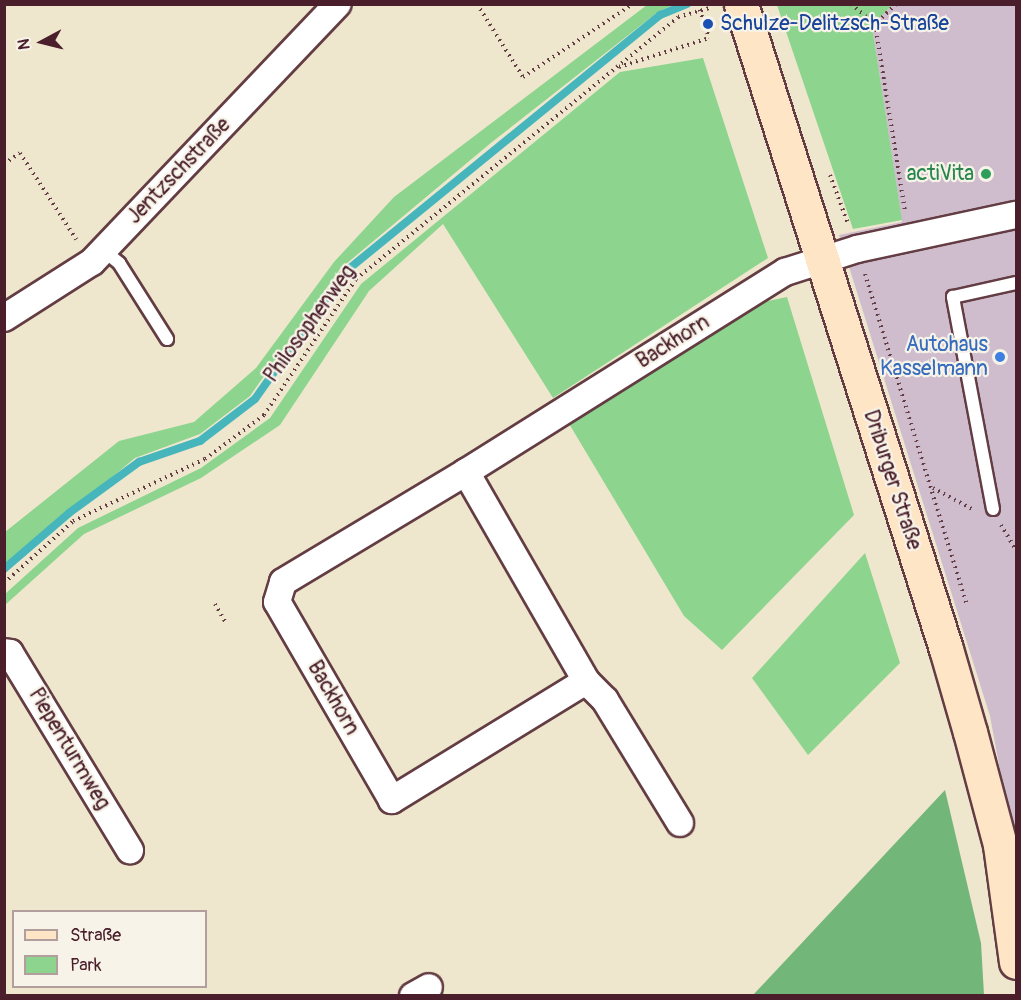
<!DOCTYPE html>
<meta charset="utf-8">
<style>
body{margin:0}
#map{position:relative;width:1021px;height:1000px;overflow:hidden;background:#efe7cd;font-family:Pangolin,sans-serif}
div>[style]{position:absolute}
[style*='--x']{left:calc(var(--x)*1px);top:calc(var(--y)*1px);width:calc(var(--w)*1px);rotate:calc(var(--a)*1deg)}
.industrial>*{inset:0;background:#cfbdce}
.green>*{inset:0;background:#8dd48e}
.forest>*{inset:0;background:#72b679}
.stream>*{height:8px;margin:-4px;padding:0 4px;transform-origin:4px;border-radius:4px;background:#46b6bc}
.path>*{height:4px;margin-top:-2px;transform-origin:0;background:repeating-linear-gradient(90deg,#633d43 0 1.5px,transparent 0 6px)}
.roads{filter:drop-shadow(2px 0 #633d43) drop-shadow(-2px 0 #633d43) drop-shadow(0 2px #633d43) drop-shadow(0 -2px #633d43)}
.service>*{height:12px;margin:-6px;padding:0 6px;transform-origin:6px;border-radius:6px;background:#fff}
.minor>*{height:26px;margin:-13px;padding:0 13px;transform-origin:13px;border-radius:13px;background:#fff}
.secondary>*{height:33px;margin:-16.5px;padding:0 16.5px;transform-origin:16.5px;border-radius:16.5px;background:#fde5c5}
.path-bridge>*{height:4px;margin-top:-2px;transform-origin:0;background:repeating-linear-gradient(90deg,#633d43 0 1.5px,transparent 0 6px)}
.dots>*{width:16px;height:16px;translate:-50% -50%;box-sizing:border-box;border:3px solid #f7f3e8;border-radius:50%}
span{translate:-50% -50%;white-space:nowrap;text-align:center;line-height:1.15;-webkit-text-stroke:4.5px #f7f3e8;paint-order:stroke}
.transit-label{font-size:21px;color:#164399}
.left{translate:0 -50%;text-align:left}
.street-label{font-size:21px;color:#4a1f2b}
.leisure-label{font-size:21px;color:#27864d}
.right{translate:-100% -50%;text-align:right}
.shop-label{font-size:21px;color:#366cbe}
.frame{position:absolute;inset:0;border:6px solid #4a1f2b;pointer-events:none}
.legend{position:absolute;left:12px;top:910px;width:195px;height:78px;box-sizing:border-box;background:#f7f3e8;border:2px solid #b29e9c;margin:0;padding:8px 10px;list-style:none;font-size:18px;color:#4a1f2b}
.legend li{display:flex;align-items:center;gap:12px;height:30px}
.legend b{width:30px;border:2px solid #b29e9c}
.north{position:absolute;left:12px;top:12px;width:60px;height:60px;-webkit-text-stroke:4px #f7f3e8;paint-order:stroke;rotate:263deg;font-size:16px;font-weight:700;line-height:24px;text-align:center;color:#4a1f2b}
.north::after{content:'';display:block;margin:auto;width:21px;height:27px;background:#4a1f2b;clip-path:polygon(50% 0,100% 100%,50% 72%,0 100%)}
</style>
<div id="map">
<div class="industrial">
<div style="clip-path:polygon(892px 5px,1016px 5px,1016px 856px,990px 716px,839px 235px,902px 222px,872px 26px)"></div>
</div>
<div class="green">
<div style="clip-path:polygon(647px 5px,671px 6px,659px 11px,492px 142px,340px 269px,250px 396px,200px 434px,135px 458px,5px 566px,5px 532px,119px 441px,194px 422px,256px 368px,334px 262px,394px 197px)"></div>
<div style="clip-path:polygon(777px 5px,892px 5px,872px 26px,902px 220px,853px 229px)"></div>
<div style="clip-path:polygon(703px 58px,768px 258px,553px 398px,443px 224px,369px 291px,280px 425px,201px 478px,84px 534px,5px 605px,5px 594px,78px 528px,201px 468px,270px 418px,361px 284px,620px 72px)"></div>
<div style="clip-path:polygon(787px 297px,854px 515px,722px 650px,684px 616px,568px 422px,759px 303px)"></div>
<div style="clip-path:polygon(865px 553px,900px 663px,808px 755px,752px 678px)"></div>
</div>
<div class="forest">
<div style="clip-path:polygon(945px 790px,981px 943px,984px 995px,753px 995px)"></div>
</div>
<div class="stream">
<div style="--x:4;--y:569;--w:86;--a:-40.7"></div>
<div style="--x:69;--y:513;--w:87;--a:-36.1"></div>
<div style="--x:139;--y:462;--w:65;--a:-19"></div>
<div style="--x:200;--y:441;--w:69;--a:-37.4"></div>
<div style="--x:255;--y:399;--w:156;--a:-54.7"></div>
<div style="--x:345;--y:272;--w:407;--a:-39.2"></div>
<div style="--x:660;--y:15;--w:29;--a:-22"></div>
</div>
<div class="path">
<div style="--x:477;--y:4;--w:86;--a:57.8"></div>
<div style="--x:523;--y:77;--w:132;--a:-33.6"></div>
<div style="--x:851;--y:4;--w:31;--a:40"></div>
<div style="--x:896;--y:4;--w:29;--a:136"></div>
<div style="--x:875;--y:24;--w:189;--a:80.9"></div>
<div style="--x:619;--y:67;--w:95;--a:-17.9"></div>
<div style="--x:4;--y:164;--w:19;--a:-35"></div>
<div style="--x:20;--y:153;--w:103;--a:56.9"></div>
<div style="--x:830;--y:175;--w:52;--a:69.8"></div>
<div style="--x:865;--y:274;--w:346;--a:72.9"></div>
<div style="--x:933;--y:488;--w:47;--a:28.2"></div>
<div style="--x:1001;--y:525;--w:29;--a:59"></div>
<div style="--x:4;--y:583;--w:93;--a:-41.9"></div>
<div style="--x:73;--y:521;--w:146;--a:-25.2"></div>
<div style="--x:205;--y:459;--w:74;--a:-36.7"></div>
<div style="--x:264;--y:415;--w:164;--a:-55.9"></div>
<div style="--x:356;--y:279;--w:415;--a:-39.1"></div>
<div style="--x:678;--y:17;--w:35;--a:-16"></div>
<div style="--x:215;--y:604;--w:20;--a:60"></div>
</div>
<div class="roads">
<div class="service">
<div style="--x:103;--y:250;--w:21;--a:39"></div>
<div style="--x:119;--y:263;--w:90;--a:57.7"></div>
<div style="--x:993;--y:509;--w:216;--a:-100.7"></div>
<div style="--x:953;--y:297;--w:65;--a:-12.5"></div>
</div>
<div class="minor">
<div style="--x:4;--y:318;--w:104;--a:-32.5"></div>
<div style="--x:92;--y:262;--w:356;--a:-46.4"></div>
<div style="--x:466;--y:472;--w:241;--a:60.1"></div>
<div style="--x:586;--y:681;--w:228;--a:148.5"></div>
<div style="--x:392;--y:800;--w:229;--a:-120.1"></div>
<div style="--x:277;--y:602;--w:21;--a:-73"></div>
<div style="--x:283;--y:582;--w:214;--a:-31"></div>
<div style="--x:466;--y:472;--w:377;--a:-32.1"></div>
<div style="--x:785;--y:272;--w:76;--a:-17.7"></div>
<div style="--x:857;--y:249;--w:163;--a:-12.1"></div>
<div style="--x:4;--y:652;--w:6;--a:9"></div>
<div style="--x:10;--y:653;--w:231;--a:58.7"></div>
<div style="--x:586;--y:681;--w:27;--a:45"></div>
<div style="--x:605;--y:700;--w:144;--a:58.6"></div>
<div style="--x:413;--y:996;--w:18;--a:-29"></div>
</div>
<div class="secondary">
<div style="--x:741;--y:4;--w:677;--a:72.37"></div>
<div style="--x:946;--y:649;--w:86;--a:73.9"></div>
<div style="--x:970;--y:732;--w:117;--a:75.1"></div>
<div style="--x:1000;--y:845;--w:118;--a:82.2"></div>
</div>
</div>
<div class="path-bridge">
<div style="--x:698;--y:4;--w:36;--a:72"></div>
</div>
<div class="dots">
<div style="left:708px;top:24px;background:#1a4fb4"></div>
<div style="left:986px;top:174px;background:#2e9e5b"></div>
<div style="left:1000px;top:357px;background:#3f7fe0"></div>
</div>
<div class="transit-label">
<span class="left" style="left:720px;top:24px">Schulze-Delitzsch-Straße</span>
</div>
<div class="street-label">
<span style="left:179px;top:171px;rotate:-46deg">Jentzschstraße</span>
<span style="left:310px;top:324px;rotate:-54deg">Philosophenweg</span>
<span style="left:673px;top:342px;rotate:-32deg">Backhorn</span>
<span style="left:892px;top:480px;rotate:72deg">Driburger Straße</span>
<span style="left:333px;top:698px;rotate:60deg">Backhorn</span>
<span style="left:69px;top:749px;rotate:59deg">Piepenturmweg</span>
</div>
<div class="leisure-label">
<span class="right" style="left:974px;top:174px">actiVita</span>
</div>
<div class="shop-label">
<span class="right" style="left:988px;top:357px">Autohaus<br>Kasselmann</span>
</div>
<div class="frame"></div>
<ul class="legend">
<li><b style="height:8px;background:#fde5c5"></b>Straße</li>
<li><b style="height:16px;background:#8dd48e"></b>Park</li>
</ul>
<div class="north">N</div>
</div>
